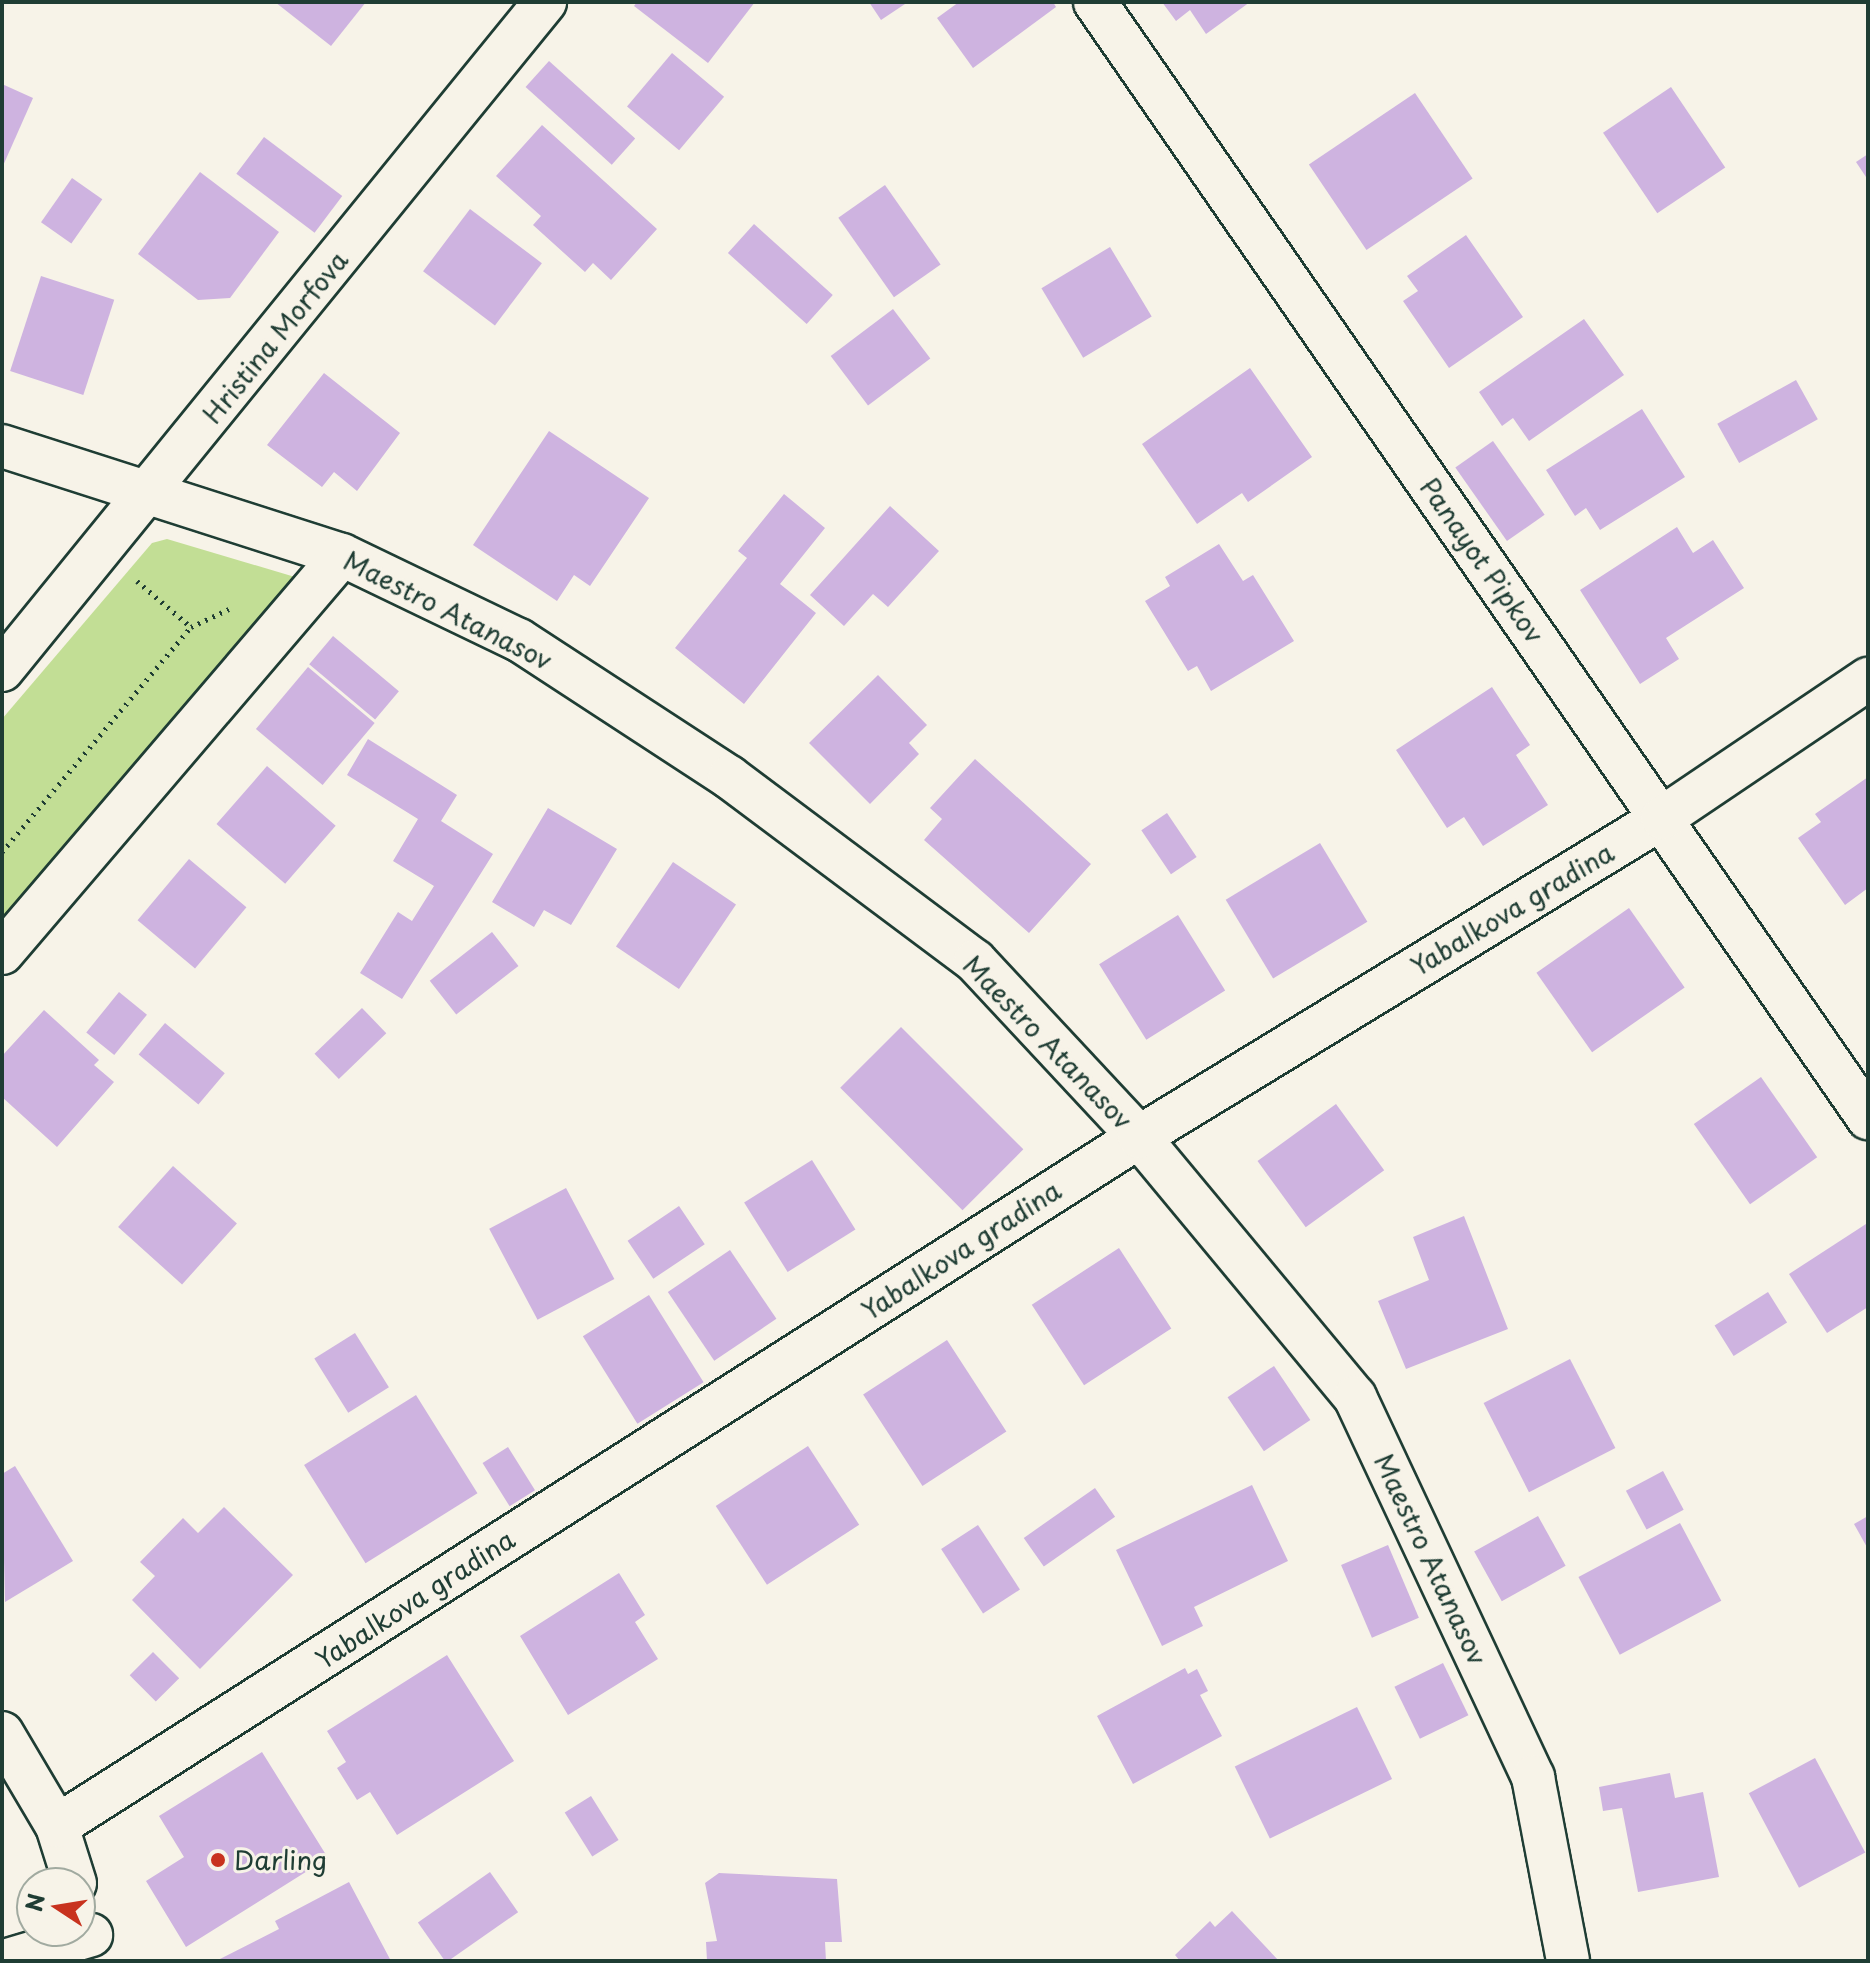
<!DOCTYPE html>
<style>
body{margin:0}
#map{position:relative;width:1870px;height:1963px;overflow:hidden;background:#f7f3e8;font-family:"Playpen Sans",sans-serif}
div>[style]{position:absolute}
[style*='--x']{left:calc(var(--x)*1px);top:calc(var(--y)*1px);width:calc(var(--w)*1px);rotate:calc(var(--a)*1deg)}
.green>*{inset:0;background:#c2de95}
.building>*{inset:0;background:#ceb3e0;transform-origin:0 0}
.path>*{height:5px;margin-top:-2.5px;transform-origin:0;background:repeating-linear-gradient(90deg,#1f3d34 0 2px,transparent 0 8px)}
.roads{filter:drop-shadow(2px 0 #1f3d34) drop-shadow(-2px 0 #1f3d34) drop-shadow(0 2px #1f3d34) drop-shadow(0 -2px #1f3d34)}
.minor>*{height:42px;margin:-21px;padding:0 21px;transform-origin:21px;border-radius:21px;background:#f7f3e8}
.dots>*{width:22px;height:22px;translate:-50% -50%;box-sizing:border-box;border:4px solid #f7f3e8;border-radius:50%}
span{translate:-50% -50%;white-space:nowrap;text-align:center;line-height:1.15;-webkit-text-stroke:6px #f7f3e8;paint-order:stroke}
.street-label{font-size:26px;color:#1f3d34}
.poi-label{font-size:26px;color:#1f3d34}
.left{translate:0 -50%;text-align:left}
.frame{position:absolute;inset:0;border:4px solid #1f3d34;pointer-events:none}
.north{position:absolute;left:16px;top:1867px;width:80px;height:80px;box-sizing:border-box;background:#f7f3e8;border:2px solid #a1aaa0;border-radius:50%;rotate:282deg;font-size:22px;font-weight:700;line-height:32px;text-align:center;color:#1f3d34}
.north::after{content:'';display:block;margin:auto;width:28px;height:36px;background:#c8321e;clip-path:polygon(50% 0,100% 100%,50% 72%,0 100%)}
</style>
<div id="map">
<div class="green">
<div style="clip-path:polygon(167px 539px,305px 580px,2px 928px,2px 719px,152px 543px)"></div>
</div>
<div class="building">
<div style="clip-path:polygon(275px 2px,366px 2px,331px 46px)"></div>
<div style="clip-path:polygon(637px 2px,755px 2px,708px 63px,634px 6px)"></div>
<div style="clip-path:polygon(869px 2px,908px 2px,881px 20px)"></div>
<div style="clip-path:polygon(959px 2px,1053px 2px,1056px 7px,973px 68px,937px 18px)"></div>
<div style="clip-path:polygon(1162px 2px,1250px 2px,1206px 34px,1190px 10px,1176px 21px)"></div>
<div style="left:672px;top:53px;width:68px;height:70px;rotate:40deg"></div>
<div style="left:549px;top:61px;width:116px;height:35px;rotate:42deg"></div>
<div style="clip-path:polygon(2px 84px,33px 98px,2px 168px)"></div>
<div style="left:1671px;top:87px;width:97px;height:82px;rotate:56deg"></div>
<div style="left:1415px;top:93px;width:103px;height:128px;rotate:56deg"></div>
<div style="clip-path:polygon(542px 125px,657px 229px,611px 280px,593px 263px,585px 272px,533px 225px,541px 216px,496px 176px)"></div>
<div style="left:264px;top:137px;width:98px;height:46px;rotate:37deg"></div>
<div style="clip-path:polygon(1868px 154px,1868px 180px,1856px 162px)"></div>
<div style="clip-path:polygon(200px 172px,279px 232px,230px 298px,198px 300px,138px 254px)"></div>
<div style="left:72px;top:178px;width:37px;height:54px;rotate:35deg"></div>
<div style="left:885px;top:185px;width:97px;height:57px;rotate:55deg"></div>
<div style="left:470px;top:209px;width:90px;height:78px;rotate:37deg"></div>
<div style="left:754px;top:224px;width:106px;height:39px;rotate:42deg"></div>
<div style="clip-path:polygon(1466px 235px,1523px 317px,1449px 368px,1403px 301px,1418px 291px,1407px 276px)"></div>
<div style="left:1110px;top:247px;width:81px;height:80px;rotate:59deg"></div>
<div style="left:41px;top:276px;width:77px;height:100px;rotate:18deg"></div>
<div style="left:893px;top:309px;width:62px;height:78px;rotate:53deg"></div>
<div style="clip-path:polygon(1584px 319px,1624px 375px,1529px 441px,1513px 418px,1502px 426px,1479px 392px)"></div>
<div style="clip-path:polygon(1250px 368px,1312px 457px,1248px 502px,1242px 493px,1197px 524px,1142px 444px)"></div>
<div style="clip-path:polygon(324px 373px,400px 433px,357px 491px,334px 472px,322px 487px,267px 445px)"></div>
<div style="left:1796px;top:380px;width:45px;height:90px;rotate:61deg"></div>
<div style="clip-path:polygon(1642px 409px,1685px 477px,1600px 530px,1586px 508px,1575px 516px,1546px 470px)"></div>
<div style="clip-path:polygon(549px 431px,649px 498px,590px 586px,574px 575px,557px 601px,473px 545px)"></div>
<div style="left:1493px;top:441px;width:90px;height:46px;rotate:55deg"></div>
<div style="clip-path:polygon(784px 494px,825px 528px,780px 584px,816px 613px,744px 704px,675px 648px,747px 558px,738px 551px)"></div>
<div style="clip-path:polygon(890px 506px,939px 551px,888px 607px,873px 594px,844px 626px,810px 595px)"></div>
<div style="clip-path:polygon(1677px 527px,1693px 553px,1713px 540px,1744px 588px,1666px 638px,1679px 659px,1640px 684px,1580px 590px)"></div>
<div style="clip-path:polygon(1219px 544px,1243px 581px,1253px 575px,1294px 641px,1211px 691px,1197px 666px,1188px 671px,1145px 601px,1170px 586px,1165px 577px)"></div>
<div style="left:333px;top:636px;width:86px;height:37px;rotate:40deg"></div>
<div style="left:308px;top:667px;width:87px;height:81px;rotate:40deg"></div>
<div style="clip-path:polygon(878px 675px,927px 725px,909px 743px,919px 754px,870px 804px,809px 743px)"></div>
<div style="clip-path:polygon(1492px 687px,1530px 745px,1516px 755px,1548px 805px,1483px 846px,1464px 817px,1447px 828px,1396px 750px)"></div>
<div style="clip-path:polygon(368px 739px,457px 795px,441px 821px,493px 854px,402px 999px,360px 973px,398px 912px,412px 921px,434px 886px,393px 861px,418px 819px,347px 775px)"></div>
<div style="clip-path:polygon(975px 759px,1091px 864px,1029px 933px,924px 840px,942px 819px,930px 808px)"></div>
<div style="left:267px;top:766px;width:91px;height:77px;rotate:41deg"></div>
<div style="clip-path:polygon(1868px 777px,1868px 888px,1845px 905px,1798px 838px,1821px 822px,1815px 814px)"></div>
<div style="clip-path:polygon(548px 808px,617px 849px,571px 925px,544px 910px,534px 927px,492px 902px)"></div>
<div style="left:1167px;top:813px;width:53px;height:31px;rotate:56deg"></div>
<div style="left:1320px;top:843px;width:92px;height:110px;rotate:59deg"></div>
<div style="left:189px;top:859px;width:75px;height:80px;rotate:40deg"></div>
<div style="left:673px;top:862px;width:76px;height:102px;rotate:34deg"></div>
<div style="left:1629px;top:908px;width:97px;height:113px;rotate:55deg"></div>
<div style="left:1178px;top:915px;width:89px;height:93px;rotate:58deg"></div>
<div style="left:492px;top:932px;width:43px;height:79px;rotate:52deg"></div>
<div style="left:119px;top:992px;width:36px;height:52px;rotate:39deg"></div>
<div style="left:362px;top:1008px;width:35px;height:66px;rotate:46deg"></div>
<div style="clip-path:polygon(44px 1010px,99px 1060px,94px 1065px,114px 1082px,57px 1147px,2px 1097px,2px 1056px)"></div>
<div style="left:165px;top:1023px;width:78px;height:41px;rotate:40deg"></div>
<div style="left:901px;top:1027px;width:173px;height:86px;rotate:45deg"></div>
<div style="left:1761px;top:1077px;width:98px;height:82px;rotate:55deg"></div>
<div style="left:1336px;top:1104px;width:82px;height:97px;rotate:54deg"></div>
<div style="left:812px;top:1160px;width:82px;height:80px;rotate:58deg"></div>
<div style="left:173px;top:1166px;width:86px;height:82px;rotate:42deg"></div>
<div style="left:566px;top:1188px;width:103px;height:87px;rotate:62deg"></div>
<div style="left:679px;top:1206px;width:46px;height:62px;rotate:56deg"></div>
<div style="clip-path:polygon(1464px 1216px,1508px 1329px,1406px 1369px,1378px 1301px,1429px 1280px,1413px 1237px)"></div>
<div style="clip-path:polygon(1866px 1224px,1868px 1307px,1827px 1333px,1789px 1274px)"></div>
<div style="left:1119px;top:1248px;width:96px;height:104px;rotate:57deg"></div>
<div style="left:730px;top:1250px;width:83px;height:75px;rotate:56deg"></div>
<div style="left:1768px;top:1292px;width:36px;height:63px;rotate:58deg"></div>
<div style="left:649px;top:1295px;width:103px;height:78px;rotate:58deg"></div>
<div style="left:355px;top:1333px;width:64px;height:48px;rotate:58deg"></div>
<div style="left:947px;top:1340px;width:109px;height:100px;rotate:57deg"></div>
<div style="left:1570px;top:1359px;width:100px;height:97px;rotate:63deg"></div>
<div style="left:1274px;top:1366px;width:65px;height:56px;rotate:56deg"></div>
<div style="left:416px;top:1395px;width:116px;height:132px;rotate:58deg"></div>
<div style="left:808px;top:1446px;width:94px;height:110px;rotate:57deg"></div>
<div style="left:508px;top:1447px;width:51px;height:30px;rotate:58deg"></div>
<div style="clip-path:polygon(15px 1466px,73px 1561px,5px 1602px,2px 1474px)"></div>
<div style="left:1663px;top:1471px;width:44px;height:42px;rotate:62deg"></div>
<div style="clip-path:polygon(1252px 1485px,1288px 1561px,1194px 1607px,1203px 1626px,1162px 1646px,1116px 1550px)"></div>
<div style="left:1095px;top:1488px;width:35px;height:87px;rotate:55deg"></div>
<div style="clip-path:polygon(224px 1507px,293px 1575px,200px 1669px,132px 1600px,155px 1576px,140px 1562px,183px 1518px,198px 1533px)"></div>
<div style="left:1538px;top:1516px;width:57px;height:73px;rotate:61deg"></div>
<div style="clip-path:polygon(1868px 1516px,1868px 1549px,1854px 1524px)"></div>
<div style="left:1680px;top:1523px;width:88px;height:115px;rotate:62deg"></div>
<div style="left:978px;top:1525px;width:77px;height:44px;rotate:57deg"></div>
<div style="left:1388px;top:1545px;width:79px;height:51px;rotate:67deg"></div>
<div style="clip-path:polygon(619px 1573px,645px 1615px,635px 1622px,658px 1659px,568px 1715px,520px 1636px)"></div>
<div style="left:153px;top:1652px;width:37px;height:33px;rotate:45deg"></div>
<div style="clip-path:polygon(447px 1655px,514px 1761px,397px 1835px,370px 1792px,357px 1800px,337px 1768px,346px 1762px,327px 1731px)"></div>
<div style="left:1443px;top:1663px;width:58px;height:54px;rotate:64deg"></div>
<div style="clip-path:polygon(1185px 1668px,1188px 1674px,1197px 1669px,1208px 1691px,1200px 1695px,1222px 1736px,1133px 1784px,1097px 1716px)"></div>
<div style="left:1357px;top:1707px;width:80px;height:136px;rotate:64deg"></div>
<div style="clip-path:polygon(262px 1752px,328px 1858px,186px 1947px,146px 1881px,184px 1857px,159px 1816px)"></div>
<div style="left:1815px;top:1758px;width:107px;height:75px;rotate:62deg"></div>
<div style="clip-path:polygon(1670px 1773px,1675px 1798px,1703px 1792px,1719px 1877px,1638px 1892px,1622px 1808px,1603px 1811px,1599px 1787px)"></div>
<div style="left:591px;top:1796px;width:52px;height:31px;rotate:58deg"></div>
<div style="left:490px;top:1872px;width:49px;height:88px;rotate:55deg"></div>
<div style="clip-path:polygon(719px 1873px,837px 1879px,842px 1942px,825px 1942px,826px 1961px,707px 1961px,706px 1942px,717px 1941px,705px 1883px)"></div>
<div style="clip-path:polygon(349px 1882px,391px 1961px,216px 1961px,279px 1929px,275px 1921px)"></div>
<div style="clip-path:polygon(1232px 1911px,1279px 1961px,1180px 1961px,1175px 1955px,1210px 1921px,1215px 1927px)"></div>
</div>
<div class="path">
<div style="--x:137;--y:581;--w:71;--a:40.4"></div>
<div style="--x:2;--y:852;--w:294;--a:-50"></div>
<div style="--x:191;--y:627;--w:42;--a:-25.3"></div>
</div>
<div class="roads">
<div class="minor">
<div style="--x:1095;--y:2;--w:1358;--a:55.29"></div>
<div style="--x:2;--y:446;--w:357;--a:17.8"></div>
<div style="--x:342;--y:555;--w:196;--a:25.7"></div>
<div style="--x:519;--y:640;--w:251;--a:33.1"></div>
<div style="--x:729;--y:777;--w:307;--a:36.8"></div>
<div style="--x:975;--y:961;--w:241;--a:47"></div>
<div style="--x:1139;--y:1137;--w:338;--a:50.3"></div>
<div style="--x:1355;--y:1397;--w:420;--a:64.9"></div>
<div style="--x:1533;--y:1777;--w:187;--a:79.2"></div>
<div style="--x:2;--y:670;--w:861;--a:-50.89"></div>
<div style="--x:2;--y:953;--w:523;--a:-49.49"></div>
<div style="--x:2;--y:1733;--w:108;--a:59.4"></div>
<div style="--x:57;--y:1826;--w:60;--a:72.5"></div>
<div style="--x:57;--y:1826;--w:1283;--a:-32.49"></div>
<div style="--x:1139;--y:1137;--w:613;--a:-31.38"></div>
<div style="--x:1662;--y:818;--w:249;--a:-34"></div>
<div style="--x:4;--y:1961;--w:91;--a:-16.6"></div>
</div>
</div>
<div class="dots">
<div style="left:218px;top:1860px;background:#c8321e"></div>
</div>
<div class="street-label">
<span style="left:275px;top:337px;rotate:-51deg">Hristina Morfova</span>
<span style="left:1482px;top:560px;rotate:55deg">Panayot Pipkov</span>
<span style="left:448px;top:610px;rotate:27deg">Maestro Atanasov</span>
<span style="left:1512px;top:909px;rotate:-31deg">Yabalkova gradina</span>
<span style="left:1048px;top:1042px;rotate:46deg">Maestro Atanasov</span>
<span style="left:961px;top:1250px;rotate:-33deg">Yabalkova gradina</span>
<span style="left:1431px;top:1559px;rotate:65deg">Maestro Atanasov</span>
<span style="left:415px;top:1599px;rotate:-33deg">Yabalkova gradina</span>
</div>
<div class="poi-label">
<span class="left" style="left:234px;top:1860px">Darling</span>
</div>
<div class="frame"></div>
<div class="north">N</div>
</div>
